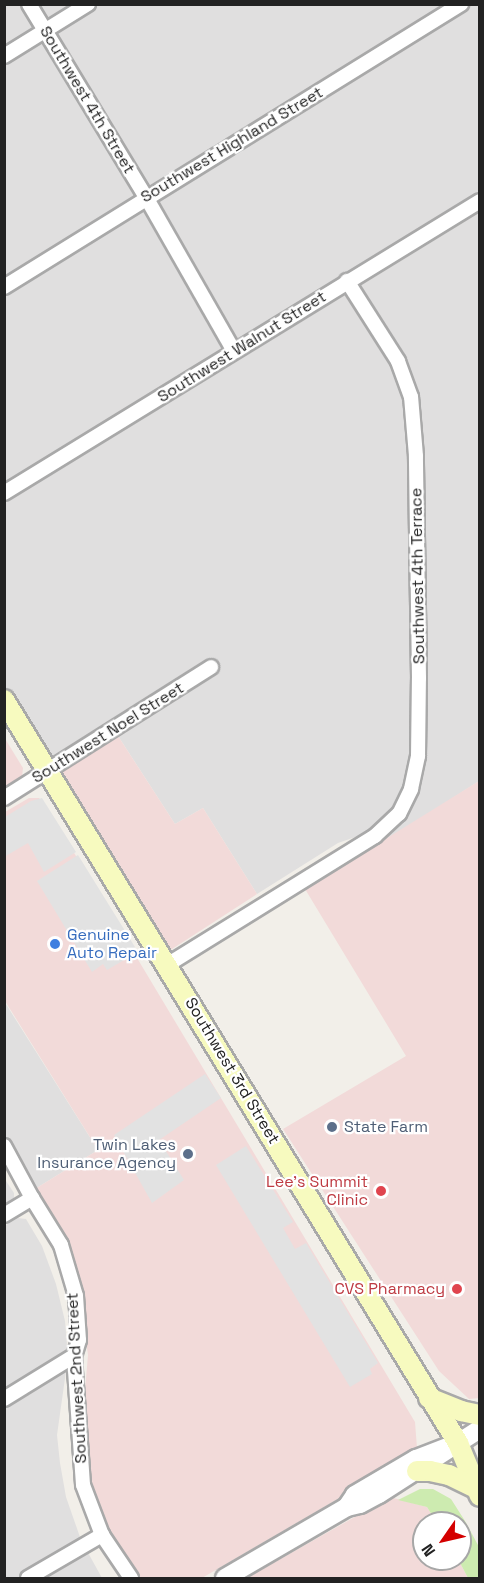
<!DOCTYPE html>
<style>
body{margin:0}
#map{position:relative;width:484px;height:1583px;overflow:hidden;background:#f2efe9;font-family:"Space Grotesk",sans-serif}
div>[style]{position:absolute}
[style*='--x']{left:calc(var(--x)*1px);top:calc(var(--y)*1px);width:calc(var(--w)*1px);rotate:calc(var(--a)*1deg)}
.residential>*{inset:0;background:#e0dfdf}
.commercial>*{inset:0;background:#f2dad9}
.grass>*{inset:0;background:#cdebb0}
.parking>*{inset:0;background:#e2e2e2}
.roads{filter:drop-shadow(2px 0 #a9a9a9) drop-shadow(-2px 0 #a9a9a9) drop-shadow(0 2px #a9a9a9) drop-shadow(0 -2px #a9a9a9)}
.minor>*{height:14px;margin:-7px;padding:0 7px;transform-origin:7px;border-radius:7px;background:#fff}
.tertiary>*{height:18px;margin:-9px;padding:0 9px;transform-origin:9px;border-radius:9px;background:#fff}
.secondary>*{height:20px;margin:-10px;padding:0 10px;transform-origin:10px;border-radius:10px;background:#f7fabf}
.dots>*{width:16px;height:16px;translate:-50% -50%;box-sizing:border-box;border:3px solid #fff;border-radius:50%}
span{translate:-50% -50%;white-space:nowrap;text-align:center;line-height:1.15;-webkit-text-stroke:4.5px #fff;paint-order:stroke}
.street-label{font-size:16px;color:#222}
.shop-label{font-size:16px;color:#366cbe}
.left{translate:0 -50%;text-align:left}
.service-label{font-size:16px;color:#4e5e75}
.right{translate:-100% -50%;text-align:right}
.health-label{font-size:16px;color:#be3a42}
.frame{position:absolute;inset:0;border:6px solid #222;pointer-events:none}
.north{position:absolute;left:412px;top:1511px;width:60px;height:60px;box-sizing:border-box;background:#fff;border:2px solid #a7a7a7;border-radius:50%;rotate:236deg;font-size:16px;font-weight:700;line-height:24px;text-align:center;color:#222}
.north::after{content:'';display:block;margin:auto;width:21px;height:27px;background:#d40000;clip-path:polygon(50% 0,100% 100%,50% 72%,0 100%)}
</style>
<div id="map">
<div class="residential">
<div style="clip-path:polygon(5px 5px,479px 5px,479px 193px,5px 487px)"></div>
<div style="clip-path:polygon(479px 213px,479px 781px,386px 841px,361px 835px,338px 843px,257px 894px,203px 808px,175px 824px,109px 722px,54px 756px,42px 755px,5px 695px,5px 503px)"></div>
<div style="clip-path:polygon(4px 1001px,98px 1150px,35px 1189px,5px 1144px)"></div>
<div style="clip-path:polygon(4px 1178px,14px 1193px,14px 1201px,5px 1206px)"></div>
<div style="clip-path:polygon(18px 1218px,26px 1219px,42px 1246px,56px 1284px,65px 1321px,68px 1357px,57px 1435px,60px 1463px,66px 1497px,81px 1540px,102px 1578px,5px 1578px,4px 1226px)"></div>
</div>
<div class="commercial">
<div style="clip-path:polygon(118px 736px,175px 824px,203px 808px,257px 894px,169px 951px,161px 950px,54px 775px,62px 767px)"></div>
<div style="clip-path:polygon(4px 737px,23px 768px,22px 777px,16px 786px,4px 794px)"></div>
<div style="clip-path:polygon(479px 781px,480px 1398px,469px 1399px,439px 1371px,283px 1129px,406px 1056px,305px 889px)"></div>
<div style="clip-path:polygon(29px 798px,39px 798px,46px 806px,415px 1422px,417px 1448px,410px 1457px,202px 1578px,135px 1578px,102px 1525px,87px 1487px,81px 1437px,88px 1355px,80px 1299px,55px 1230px,35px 1189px,98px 1150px,5px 1001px,5px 812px)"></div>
<div style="clip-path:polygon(390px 1497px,427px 1507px,437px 1523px,424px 1523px,424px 1559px,458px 1559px,468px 1578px,247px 1578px)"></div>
</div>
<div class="grass">
<div style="clip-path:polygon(420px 1489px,433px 1489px,451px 1499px,465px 1521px,479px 1547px,479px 1578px,468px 1578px,458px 1559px,460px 1559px,460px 1523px,437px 1523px,427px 1507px,398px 1500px)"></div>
</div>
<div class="parking">
<div style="clip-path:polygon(42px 798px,76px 852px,44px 872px,28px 843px,4px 857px,5px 817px,31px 801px)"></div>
<div style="clip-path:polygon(78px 855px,135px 947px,128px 951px,131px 956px,107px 970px,103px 964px,92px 972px,37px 881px)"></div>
<div style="clip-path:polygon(205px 1074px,221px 1098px,159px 1140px,184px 1180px,152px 1203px,114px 1135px)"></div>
<div style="clip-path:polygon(246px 1146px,293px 1222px,283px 1228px,295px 1249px,306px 1243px,378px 1363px,370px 1369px,372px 1374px,350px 1387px,216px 1165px)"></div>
</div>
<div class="roads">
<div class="minor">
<div style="--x:29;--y:4;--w:226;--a:58.8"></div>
<div style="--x:146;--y:197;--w:177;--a:60.3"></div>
<div style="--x:4;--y:56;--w:99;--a:-31.8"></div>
<div style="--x:4;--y:287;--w:538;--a:-31.77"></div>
<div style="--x:4;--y:493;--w:558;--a:-31.53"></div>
<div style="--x:4;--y:798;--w:245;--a:-32.3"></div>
<div style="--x:167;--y:965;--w:245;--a:-31.8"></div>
<div style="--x:375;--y:836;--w:33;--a:-43"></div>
<div style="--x:399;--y:814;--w:28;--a:-64"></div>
<div style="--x:411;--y:789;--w:34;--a:-78"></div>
<div style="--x:418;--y:756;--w:78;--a:-89.3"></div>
<div style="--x:419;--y:678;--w:222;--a:-90.8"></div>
<div style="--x:416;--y:456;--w:59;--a:-94.8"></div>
<div style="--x:411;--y:397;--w:38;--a:-110"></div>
<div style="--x:398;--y:361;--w:95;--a:-122.5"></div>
<div style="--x:4;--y:1146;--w:59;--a:61.7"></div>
<div style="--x:32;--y:1198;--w:55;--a:58.3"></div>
<div style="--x:61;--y:1245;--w:53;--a:73.6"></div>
<div style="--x:76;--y:1296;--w:44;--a:86.1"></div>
<div style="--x:79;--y:1340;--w:17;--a:107"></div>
<div style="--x:74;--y:1356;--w:129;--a:86"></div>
<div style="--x:83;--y:1485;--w:53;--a:69.2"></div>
<div style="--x:102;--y:1535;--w:52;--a:56"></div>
<div style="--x:4;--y:1215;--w:33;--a:-31"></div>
<div style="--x:4;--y:1399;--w:82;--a:-31.6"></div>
<div style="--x:28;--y:1578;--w:86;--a:-30.2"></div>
</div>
<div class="tertiary">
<div style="--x:458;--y:1443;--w:45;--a:159.1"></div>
<div style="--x:416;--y:1459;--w:71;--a:149.5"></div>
<div style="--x:355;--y:1495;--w:14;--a:124"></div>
<div style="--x:347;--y:1507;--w:13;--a:-13"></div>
<div style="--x:360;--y:1504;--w:21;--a:-28"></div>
<div style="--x:379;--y:1494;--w:120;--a:-32.8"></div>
<div style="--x:225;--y:1578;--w:141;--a:-30.2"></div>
</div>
<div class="secondary">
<div style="--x:4;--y:700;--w:871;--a:58.57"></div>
<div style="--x:458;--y:1443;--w:57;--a:67.5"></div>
<div style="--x:429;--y:1398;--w:35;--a:22"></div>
<div style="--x:461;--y:1411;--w:19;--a:12"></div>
<div style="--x:417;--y:1471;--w:13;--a:0"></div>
<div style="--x:430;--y:1471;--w:19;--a:12"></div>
<div style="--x:449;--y:1475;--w:28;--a:26"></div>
</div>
</div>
<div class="dots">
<div style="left:55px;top:944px;background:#3f7fe0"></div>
<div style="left:332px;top:1127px;background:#5c6f8a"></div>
<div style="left:188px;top:1154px;background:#5c6f8a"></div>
<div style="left:381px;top:1191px;background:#e0444e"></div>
<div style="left:457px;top:1289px;background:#e0444e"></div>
</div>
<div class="street-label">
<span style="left:87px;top:100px;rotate:59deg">Southwest 4th Street</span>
<span style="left:232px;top:145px;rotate:-31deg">Southwest Highland Street</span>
<span style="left:242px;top:347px;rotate:-32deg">Southwest Walnut Street</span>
<span style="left:418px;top:576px;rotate:-91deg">Southwest 4th Terrace</span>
<span style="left:108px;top:733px;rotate:-32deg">Southwest Noel Street</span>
<span style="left:232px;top:1071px;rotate:59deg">Southwest 3rd Street</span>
<span style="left:77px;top:1378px;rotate:-93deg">Southwest 2nd Street</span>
</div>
<div class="shop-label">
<span class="left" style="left:67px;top:944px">Genuine<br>Auto Repair</span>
</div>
<div class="service-label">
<span class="left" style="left:344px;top:1127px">State Farm</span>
<span class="right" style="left:176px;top:1154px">Twin Lakes<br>Insurance Agency</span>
</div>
<div class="health-label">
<span class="right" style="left:368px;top:1191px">Lee's Summit<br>Clinic</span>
<span class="right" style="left:445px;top:1289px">CVS Pharmacy</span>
</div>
<div class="frame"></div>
<div class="north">N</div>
</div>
